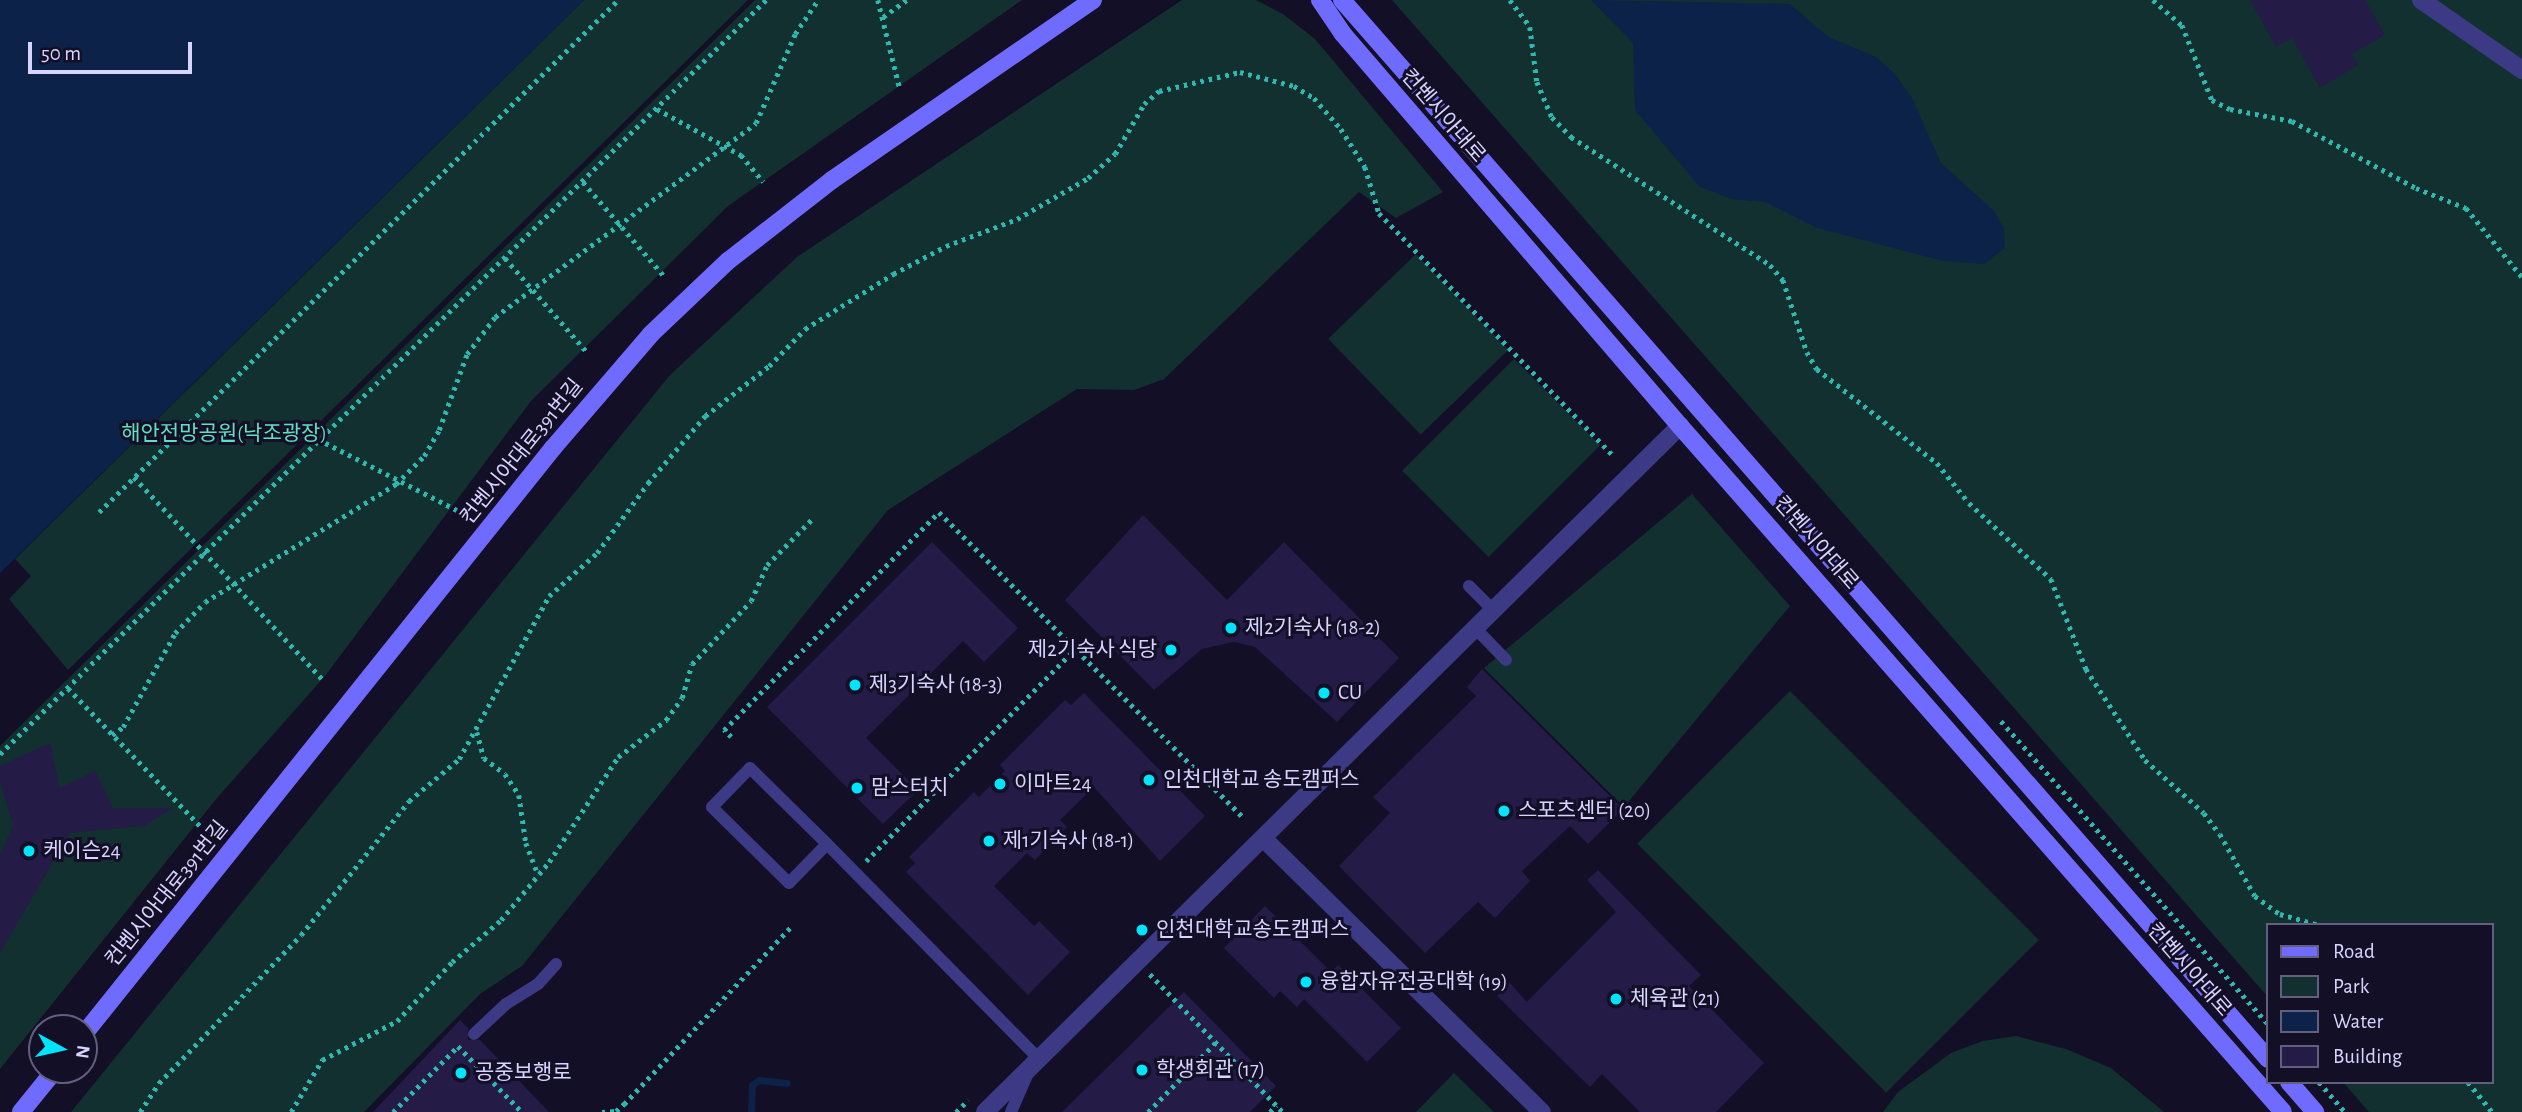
<!DOCTYPE html>
<meta charset="utf-8">
<style>
body{margin:0}
#map{position:relative;width:2522px;height:1112px;overflow:hidden;background:#130f26;font-family:"Alegreya Sans","Noto Sans KR",sans-serif}
div>[style]{position:absolute}
[style*='--x']{left:calc(var(--x)*1px);top:calc(var(--y)*1px);width:calc(var(--w)*1px);rotate:calc(var(--a)*1deg)}
.green>*{inset:0;background:#12302f;transform-origin:0 0}
.water>*{inset:0;background:#0c2248}
.stream>*{height:7px;margin:-3.5px;padding:0 3.5px;transform-origin:3.5px;border-radius:3.5px;background:#0c2248}
.building>*{inset:0;background:#241b47}
.path>*{height:4.5px;margin-top:-2.25px;transform-origin:0;background:repeating-linear-gradient(90deg,#2fb8b0 0 3.5px,transparent 0 8.5px)}
.lane>*{height:12px;margin:-6px;padding:0 6px;transform-origin:6px;border-radius:6px;background:#3d3a85}
.street>*{height:18px;margin:-9px;padding:0 9px;transform-origin:9px;border-radius:9px;background:#3d3a85}
.secondary>*{height:18px;margin:-9px;padding:0 9px;transform-origin:9px;border-radius:9px;background:#6f6bff}
.dots>*{width:19px;height:19px;translate:-50% -50%;box-sizing:border-box;border:4px solid #130f26;border-radius:50%}
span{translate:-50% -50%;white-space:nowrap;text-align:center;line-height:1.15;-webkit-text-stroke:6px #130f26;paint-order:stroke}
.street-label{font-size:21px;color:#d9d4ff}
.park-label{font-size:21px;color:#5fe0c0}
.poi-label{font-size:21px;color:#d9d4ff}
.left{translate:0 -50%;text-align:left}
.right{translate:-100% -50%;text-align:right}
.legend{position:absolute;left:2266px;top:923px;width:228px;height:161px;box-sizing:border-box;background:#130f26;border:2px solid #625e7d;margin:0;padding:9px 12px;list-style:none;font-size:21px;color:#d9d4ff}
.legend li{display:flex;align-items:center;gap:14px;height:35px}
.legend b{width:35px;border:2px solid #625e7d}
.north{position:absolute;left:28px;top:1014px;width:70px;height:70px;box-sizing:border-box;background:#130f26;border:2px solid #625e7d;border-radius:50%;rotate:98deg;font-size:19px;font-weight:700;line-height:28px;text-align:center;color:#d9d4ff}
.north::after{content:'';display:block;margin:auto;width:24px;height:32px;background:#00e5ff;clip-path:polygon(50% 0,100% 100%,50% 72%,0 100%)}
.scale{position:absolute;left:28px;top:42px;width:164px;height:32px;box-sizing:border-box;border:4px solid #d9d4ff;border-top:0;padding-left:9px;font-size:21px;line-height:24px;white-space:nowrap;color:#d9d4ff;-webkit-text-stroke:5px #130f26;paint-order:stroke}
</style>
<div id="map">
<div class="green">
<div style="clip-path:polygon(584px 0,748px 0,68px 670px,9px 599px,31px 576px,15px 559px)"></div>
<div style="clip-path:polygon(755px 0,1022px 0,728px 206px,531px 401px,325px 676px,217px 798px,0 1069px,0 746px)"></div>
<div style="clip-path:polygon(1182px 0,1256px 0,1283px 14px,1315px 39px,1443px 192px,1396px 218px,1359px 192px,1164px 379px,1134px 390px,1077px 389px,888px 510px,522px 966px,480px 994px,364px 1112px,71px 1112px,670px 375px,797px 257px)"></div>
<div style="clip-path:polygon(1392px 0,2522px 0,2522px 1112px,2369px 1112px,2343px 1082px,2492px 1082px,2492px 925px,2268px 925px,2268px 997px)"></div>
<div style="left:1416px;top:254px;width:133px;height:122px;rotate:46deg"></div>
<div style="left:1514px;top:359px;width:122px;height:158px;rotate:45deg"></div>
<div style="clip-path:polygon(1692px 494px,1790px 606px,1624px 807px,1484px 668px)"></div>
<div style="left:1790px;top:691px;width:352px;height:216px;rotate:45deg"></div>
<div style="clip-path:polygon(2016px 1036px,2066px 1049px,2111px 1068px,2164px 1112px,1883px 1112px,1898px 1092px,1951px 1053px,1983px 1041px)"></div>
<div style="clip-path:polygon(1454px 1073px,1494px 1112px,1416px 1112px)"></div>
</div>
<div class="water">
<div style="clip-path:polygon(0 0,584px 0,0 573px)"></div>
<div style="clip-path:polygon(1591px 0,1790px 4px,1827px 36px,1876px 57px,1895px 74px,1912px 98px,1941px 163px,1993px 210px,2004px 228px,2005px 248px,1984px 264px,1943px 261px,1817px 228px,1765px 202px,1731px 199px,1700px 187px,1635px 110px,1633px 43px)"></div>
</div>
<div class="stream">
<div style="--x:751;--y:1112;--w:27;--a:-88"></div>
<div style="--x:752;--y:1085;--w:9;--a:-36"></div>
<div style="--x:759;--y:1080;--w:28;--a:6"></div>
</div>
<div class="building">
<div style="clip-path:polygon(2250px 0,2365px 0,2385px 35px,2352px 54px,2358px 65px,2320px 88px,2292px 38px,2276px 47px)"></div>
<div style="clip-path:polygon(1143px 515px,1227px 600px,1284px 542px,1399px 658px,1337px 722px,1255px 647px,1234px 642px,1202px 649px,1154px 690px,1065px 600px)"></div>
<div style="clip-path:polygon(932px 542px,1018px 628px,984px 662px,963px 641px,866px 738px,918px 790px,883px 824px,767px 707px)"></div>
<div style="clip-path:polygon(1482px 669px,1623px 809px,1588px 844px,1570px 826px,1522px 871px,1530px 881px,1495px 918px,1478px 902px,1425px 953px,1339px 866px,1390px 813px,1373px 797px,1476px 696px,1467px 687px)"></div>
<div style="clip-path:polygon(1084px 693px,1205px 816px,1160px 861px,1094px 787px,1060px 820px,1067px 827px,1035px 860px,1027px 853px,994px 886px,1034px 926px,1039px 921px,1070px 952px,1028px 995px,906px 872px,915px 863px,909px 857px,974px 792px,979px 797px,1005px 771px,1000px 765px,1065px 700px,1071px 705px)"></div>
<div style="clip-path:polygon(50px 743px,60px 788px,95px 771px,113px 808px,173px 808px,144px 826px,70px 833px,0 953px,0 856px,13px 825px,0 782px,0 766px)"></div>
<div style="clip-path:polygon(1598px 870px,1701px 975px,1689px 986px,1764px 1063px,1716px 1112px,1640px 1112px,1602px 1074px,1590px 1087px,1497px 996px,1510px 983px,1527px 1002px,1616px 912px,1587px 880px)"></div>
<div style="clip-path:polygon(1265px 906px,1331px 972px,1338px 965px,1401px 1028px,1367px 1062px,1304px 999px,1297px 1007px,1280px 991px,1274px 998px,1224px 948px)"></div>
<div style="clip-path:polygon(1184px 992px,1276px 1086px,1250px 1112px,1062px 1112px)"></div>
<div style="clip-path:polygon(460px 1020px,468px 1028px,468px 1040px,480px 1040px,549px 1112px,373px 1112px)"></div>
</div>
<div class="path">
<div style="--x:878;--y:0;--w:92;--a:76.1"></div>
<div style="--x:1510;--y:0;--w:34;--a:53"></div>
<div style="--x:1530;--y:27;--w:55;--a:82.7"></div>
<div style="--x:1537;--y:82;--w:38;--a:67"></div>
<div style="--x:1552;--y:117;--w:28;--a:46"></div>
<div style="--x:1571;--y:137;--w:237;--a:32.7"></div>
<div style="--x:1770;--y:265;--w:20;--a:49"></div>
<div style="--x:1783;--y:280;--w:76;--a:71.6"></div>
<div style="--x:1807;--y:352;--w:20;--a:60"></div>
<div style="--x:1817;--y:369;--w:152;--a:38.1"></div>
<div style="--x:1937;--y:463;--w:51;--a:51.3"></div>
<div style="--x:1969;--y:503;--w:112;--a:42.8"></div>
<div style="--x:2051;--y:579;--w:97;--a:68.7"></div>
<div style="--x:2086;--y:669;--w:108;--a:57"></div>
<div style="--x:2145;--y:760;--w:79;--a:41.9"></div>
<div style="--x:2204;--y:813;--w:26;--a:53"></div>
<div style="--x:2220;--y:834;--w:71;--a:60.6"></div>
<div style="--x:2255;--y:896;--w:31;--a:36"></div>
<div style="--x:2280;--y:914;--w:41;--a:15.8"></div>
<div style="--x:2153;--y:0;--w:38;--a:41"></div>
<div style="--x:2182;--y:25;--w:81;--a:68.2"></div>
<div style="--x:2212;--y:100;--w:20;--a:27"></div>
<div style="--x:2230;--y:109;--w:63;--a:11"></div>
<div style="--x:2292;--y:121;--w:141;--a:28.4"></div>
<div style="--x:2416;--y:188;--w:54;--a:21.8"></div>
<div style="--x:2466;--y:208;--w:89;--a:50.9"></div>
<div style="--x:883;--y:17;--w:29;--a:-36"></div>
<div style="--x:657;--y:109;--w:96;--a:28.7"></div>
<div style="--x:741;--y:155;--w:35;--a:50"></div>
<div style="--x:583;--y:182;--w:124;--a:49.2"></div>
<div style="--x:505;--y:258;--w:123;--a:48.9"></div>
<div style="--x:318;--y:439;--w:156;--a:27.1"></div>
<div style="--x:134;--y:477;--w:280;--a:47"></div>
<div style="--x:99;--y:512;--w:729;--a:-44.61"></div>
<div style="--x:68;--y:688;--w:195;--a:46.2"></div>
<div style="--x:2001;--y:721;--w:404;--a:48.6"></div>
<div style="--x:477;--y:732;--w:27;--a:75"></div>
<div style="--x:484;--y:758;--w:26;--a:37"></div>
<div style="--x:505;--y:774;--w:25;--a:56"></div>
<div style="--x:519;--y:795;--w:49;--a:81.7"></div>
<div style="--x:526;--y:843;--w:34;--a:69"></div>
<div style="--x:112;--y:735;--w:14;--a:-36"></div>
<div style="--x:123;--y:727;--w:107;--a:-61"></div>
<div style="--x:175;--y:633;--w:43;--a:-45.9"></div>
<div style="--x:205;--y:602;--w:225;--a:-31.7"></div>
<div style="--x:396;--y:484;--w:40;--a:-45"></div>
<div style="--x:424;--y:456;--w:30;--a:-60"></div>
<div style="--x:439;--y:430;--w:81;--a:-69.8"></div>
<div style="--x:467;--y:354;--w:46;--a:-52.9"></div>
<div style="--x:495;--y:317;--w:325;--a:-36.6"></div>
<div style="--x:756;--y:123;--w:97;--a:-66.3"></div>
<div style="--x:795;--y:34;--w:41;--a:-55.9"></div>
<div style="--x:731;--y:737;--w:10;--a:-135"></div>
<div style="--x:724;--y:730;--w:306;--a:-45.4"></div>
<div style="--x:939;--y:512;--w:433;--a:45.1"></div>
<div style="--x:0;--y:754;--w:1075;--a:-44.55"></div>
<div style="--x:866;--y:861;--w:298;--a:-45.4"></div>
<div style="--x:1150;--y:974;--w:192;--a:46.1"></div>
<div style="--x:2319;--y:1082;--w:40;--a:49"></div>
<div style="--x:2468;--y:1082;--w:38;--a:51"></div>
<div style="--x:140;--y:1112;--w:35;--a:-57"></div>
<div style="--x:159;--y:1083;--w:205;--a:-46.2"></div>
<div style="--x:301;--y:935;--w:172;--a:-51.1"></div>
<div style="--x:409;--y:801;--w:65;--a:-40"></div>
<div style="--x:459;--y:759;--w:186;--a:-61.1"></div>
<div style="--x:549;--y:596;--w:64;--a:-41.9"></div>
<div style="--x:597;--y:553;--w:87;--a:-53.9"></div>
<div style="--x:648;--y:483;--w:88;--a:-49.6"></div>
<div style="--x:705;--y:416;--w:81;--a:-38"></div>
<div style="--x:769;--y:366;--w:52;--a:-45.8"></div>
<div style="--x:805;--y:329;--w:104;--a:-32"></div>
<div style="--x:893;--y:274;--w:60;--a:-27.8"></div>
<div style="--x:946;--y:246;--w:76;--a:-20.8"></div>
<div style="--x:1017;--y:219;--w:82;--a:-30"></div>
<div style="--x:1088;--y:178;--w:36;--a:-42"></div>
<div style="--x:1115;--y:154;--w:58;--a:-59.9"></div>
<div style="--x:1144;--y:104;--w:20;--a:-41"></div>
<div style="--x:1159;--y:91;--w:83;--a:-13.2"></div>
<div style="--x:1240;--y:72;--w:56;--a:14.5"></div>
<div style="--x:1294;--y:86;--w:23;--a:31"></div>
<div style="--x:1314;--y:98;--w:41;--a:48.9"></div>
<div style="--x:1341;--y:129;--w:45;--a:57.7"></div>
<div style="--x:1365;--y:167;--w:48;--a:73.1"></div>
<div style="--x:1379;--y:213;--w:338;--a:46"></div>
<div style="--x:291;--y:1112;--w:61;--a:-59.2"></div>
<div style="--x:322;--y:1060;--w:85;--a:-27.5"></div>
<div style="--x:397;--y:1021;--w:81;--a:-47"></div>
<div style="--x:452;--y:962;--w:65;--a:-40.6"></div>
<div style="--x:501;--y:920;--w:75;--a:-50.4"></div>
<div style="--x:549;--y:862;--w:126;--a:-56.7"></div>
<div style="--x:618;--y:757;--w:61;--a:-37.6"></div>
<div style="--x:666;--y:720;--w:27;--a:-54"></div>
<div style="--x:682;--y:698;--w:35;--a:-74"></div>
<div style="--x:692;--y:664;--w:86;--a:-46.9"></div>
<div style="--x:751;--y:601;--w:39;--a:-66"></div>
<div style="--x:767;--y:565;--w:64;--a:-45.6"></div>
<div style="--x:393;--y:1112;--w:93;--a:-45.4"></div>
<div style="--x:458;--y:1046;--w:92;--a:45.9"></div>
<div style="--x:602;--y:1112;--w:14;--a:-4"></div>
<div style="--x:616;--y:1111;--w:11;--a:-41"></div>
<div style="--x:624;--y:1104;--w:245;--a:-46.7"></div>
<div style="--x:956;--y:1112;--w:17;--a:-45"></div>
<div style="--x:1148;--y:1112;--w:98;--a:-45.8"></div>
<div style="--x:1270;--y:1112;--w:9;--a:-49"></div>
</div>
<div class="lane">
<div style="--x:1469;--y:586;--w:35;--a:45"></div>
<div style="--x:1476;--y:629;--w:43;--a:45.9"></div>
<div style="--x:750;--y:768;--w:108;--a:44.6"></div>
<div style="--x:827;--y:844;--w:54;--a:134.3"></div>
<div style="--x:789;--y:883;--w:108;--a:-135.4"></div>
<div style="--x:712;--y:807;--w:54;--a:-45.7"></div>
<div style="--x:827;--y:844;--w:302;--a:45.4"></div>
<div style="--x:474;--y:1034;--w:44;--a:-43.2"></div>
<div style="--x:506;--y:1004;--w:38;--a:-32"></div>
<div style="--x:538;--y:984;--w:27;--a:-48"></div>
<div style="--x:1011;--y:1112;--w:43;--a:-66.4"></div>
</div>
<div class="street">
<div style="--x:2421;--y:0;--w:123;--a:34.7"></div>
<div style="--x:1263;--y:838;--w:391;--a:44.5"></div>
<div style="--x:985;--y:1112;--w:977;--a:-44.63"></div>
</div>
<div class="secondary">
<div style="--x:1320;--y:0;--w:41;--a:55.9"></div>
<div style="--x:1343;--y:34;--w:517;--a:49.31"></div>
<div style="--x:1680;--y:426;--w:913;--a:48.68"></div>
<div style="--x:1342;--y:0;--w:1407;--a:48.83"></div>
<div style="--x:84;--y:1034;--w:751;--a:-51.33"></div>
<div style="--x:553;--y:448;--w:150;--a:-49.3"></div>
<div style="--x:651;--y:334;--w:106;--a:-43.5"></div>
<div style="--x:728;--y:261;--w:132;--a:-37.9"></div>
<div style="--x:832;--y:180;--w:317;--a:-34.6"></div>
<div style="--x:2289;--y:1082;--w:40;--a:49"></div>
<div style="--x:21;--y:1112;--w:54;--a:-51"></div>
</div>
<div class="dots">
<div style="left:1231px;top:628px;background:#00e5ff"></div>
<div style="left:1171px;top:650px;background:#00e5ff"></div>
<div style="left:855px;top:685px;background:#00e5ff"></div>
<div style="left:1324px;top:693px;background:#00e5ff"></div>
<div style="left:1149px;top:780px;background:#00e5ff"></div>
<div style="left:1000px;top:784px;background:#00e5ff"></div>
<div style="left:857px;top:788px;background:#00e5ff"></div>
<div style="left:1504px;top:811px;background:#00e5ff"></div>
<div style="left:989px;top:841px;background:#00e5ff"></div>
<div style="left:29px;top:851px;background:#00e5ff"></div>
<div style="left:1142px;top:930px;background:#00e5ff"></div>
<div style="left:1306px;top:982px;background:#00e5ff"></div>
<div style="left:1616px;top:999px;background:#00e5ff"></div>
<div style="left:1142px;top:1070px;background:#00e5ff"></div>
<div style="left:461px;top:1073px;background:#00e5ff"></div>
</div>
<div class="street-label">
<span style="left:1443px;top:116px;rotate:49deg">컨벤시아대로</span>
<span style="left:522px;top:452px;rotate:-51deg">컨벤시아대로391번길</span>
<span style="left:1816px;top:543px;rotate:49deg">컨벤시아대로</span>
<span style="left:167px;top:894px;rotate:-51deg">컨벤시아대로391번길</span>
<span style="left:2189px;top:970px;rotate:49deg">컨벤시아대로</span>
</div>
<div class="park-label">
<span style="left:224px;top:434px">해안전망공원(낙조광장)</span>
</div>
<div class="poi-label">
<span class="left" style="left:1245px;top:628px">제2기숙사 (18-2)</span>
<span class="right" style="left:1157px;top:650px">제2기숙사 식당</span>
<span class="left" style="left:869px;top:685px">제3기숙사 (18-3)</span>
<span class="left" style="left:1338px;top:693px">CU</span>
<span class="left" style="left:1163px;top:780px">인천대학교 송도캠퍼스</span>
<span class="left" style="left:1014px;top:784px">이마트24</span>
<span class="left" style="left:871px;top:788px">맘스터치</span>
<span class="left" style="left:1518px;top:811px">스포츠센터 (20)</span>
<span class="left" style="left:1003px;top:841px">제1기숙사 (18-1)</span>
<span class="left" style="left:43px;top:851px">케이슨24</span>
<span class="left" style="left:1156px;top:930px">인천대학교송도캠퍼스</span>
<span class="left" style="left:1320px;top:982px">융합자유전공대학 (19)</span>
<span class="left" style="left:1630px;top:999px">체육관 (21)</span>
<span class="left" style="left:1156px;top:1070px">학생회관 (17)</span>
<span class="left" style="left:475px;top:1073px">공중보행로</span>
</div>
<ul class="legend">
<li><b style="height:9px;background:#6f6bff"></b>Road</li>
<li><b style="height:19px;background:#12302f"></b>Park</li>
<li><b style="height:19px;background:#0c2248"></b>Water</li>
<li><b style="height:19px;background:#241b47"></b>Building</li>
</ul>
<div class="north">N</div>
<div class="scale">50 m</div>
</div>
